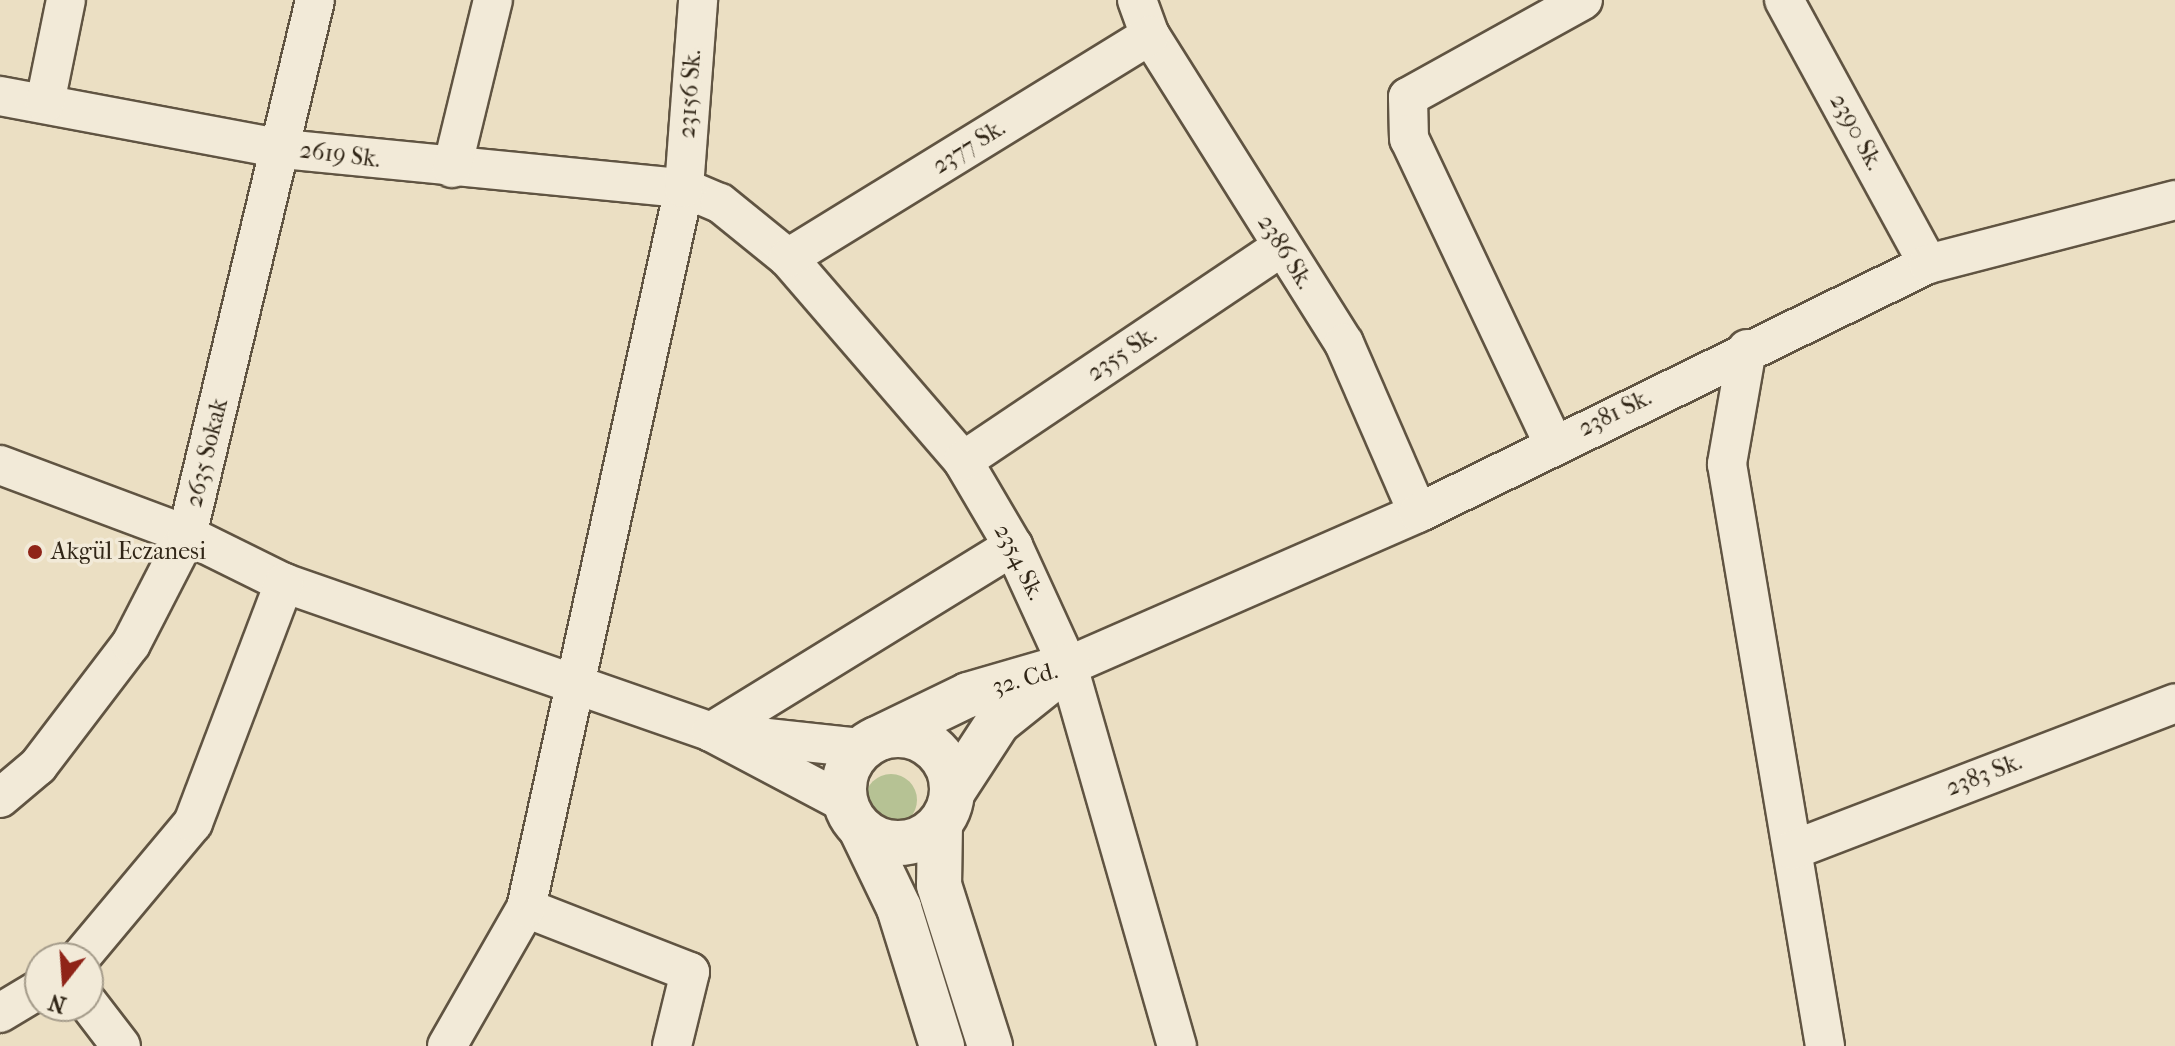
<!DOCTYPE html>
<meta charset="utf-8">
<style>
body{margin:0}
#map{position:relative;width:2175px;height:1046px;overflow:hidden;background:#ebdfc3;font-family:"IM FELL French Canon",serif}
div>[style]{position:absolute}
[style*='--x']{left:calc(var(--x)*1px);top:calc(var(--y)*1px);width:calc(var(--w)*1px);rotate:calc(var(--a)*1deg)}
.green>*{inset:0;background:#b6c294}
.round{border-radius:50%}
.roads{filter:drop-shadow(2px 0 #605442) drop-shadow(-2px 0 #605442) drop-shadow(0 2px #605442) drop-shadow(0 -2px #605442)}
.minor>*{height:38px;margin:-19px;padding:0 19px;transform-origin:19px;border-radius:19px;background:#f2ead8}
.tertiary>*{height:44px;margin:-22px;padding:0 22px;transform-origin:22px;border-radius:22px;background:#f2ead8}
.tertiary>.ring{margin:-22px;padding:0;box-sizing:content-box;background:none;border:44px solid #f2ead8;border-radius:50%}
.dots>*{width:22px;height:22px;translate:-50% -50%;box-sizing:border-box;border:4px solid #f2ead8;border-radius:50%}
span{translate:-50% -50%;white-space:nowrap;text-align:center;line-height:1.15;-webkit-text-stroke:7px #f2ead8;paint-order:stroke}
.street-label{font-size:24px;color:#312617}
.poi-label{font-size:24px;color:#312617}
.left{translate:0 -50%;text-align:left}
.north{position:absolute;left:24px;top:942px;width:80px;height:80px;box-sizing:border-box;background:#f2ead8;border:2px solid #a59c8b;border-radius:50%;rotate:197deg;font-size:22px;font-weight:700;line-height:32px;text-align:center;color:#312617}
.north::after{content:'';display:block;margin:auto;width:28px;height:36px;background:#8f2418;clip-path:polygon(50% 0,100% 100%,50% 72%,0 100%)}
</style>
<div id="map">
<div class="green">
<div class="round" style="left:865px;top:774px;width:52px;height:52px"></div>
</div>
<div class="roads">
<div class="minor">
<div style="--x:1137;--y:0;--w:37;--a:70"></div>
<div style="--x:1150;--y:35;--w:364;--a:57.8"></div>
<div style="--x:1344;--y:343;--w:185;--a:66.5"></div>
<div style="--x:1784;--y:0;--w:301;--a:61.4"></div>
<div style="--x:0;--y:96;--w:288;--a:10.6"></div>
<div style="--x:283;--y:149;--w:403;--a:5.6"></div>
<div style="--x:684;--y:188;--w:39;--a:23"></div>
<div style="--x:720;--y:203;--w:87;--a:39"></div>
<div style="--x:788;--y:258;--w:268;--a:49.2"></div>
<div style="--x:963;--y:461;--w:99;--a:59.5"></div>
<div style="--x:1013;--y:546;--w:132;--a:65.4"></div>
<div style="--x:1068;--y:666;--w:395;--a:74"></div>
<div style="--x:45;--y:103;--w:105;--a:-78.5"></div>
<div style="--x:452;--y:168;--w:173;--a:-76.3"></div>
<div style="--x:788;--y:258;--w:425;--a:-31.6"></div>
<div style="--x:1747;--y:349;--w:117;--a:99.9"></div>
<div style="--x:1727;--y:464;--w:590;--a:80.44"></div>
<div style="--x:1553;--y:443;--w:336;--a:-115.3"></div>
<div style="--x:1409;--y:139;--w:42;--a:-91.4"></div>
<div style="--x:1408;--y:97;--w:200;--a:-29"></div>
<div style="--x:963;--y:461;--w:384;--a:-33.9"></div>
<div style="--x:0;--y:465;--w:200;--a:20.5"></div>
<div style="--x:187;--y:535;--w:108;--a:26.3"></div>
<div style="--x:284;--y:583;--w:452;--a:19.2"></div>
<div style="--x:711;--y:732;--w:154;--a:27.9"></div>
<div style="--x:1068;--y:666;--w:382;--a:-23.6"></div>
<div style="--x:1418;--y:513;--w:568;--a:-26.02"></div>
<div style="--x:1928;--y:264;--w:255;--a:-14.5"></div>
<div style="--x:711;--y:732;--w:355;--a:-31.6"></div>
<div style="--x:730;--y:734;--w:133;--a:6.1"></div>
<div style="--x:0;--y:798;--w:50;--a:-40.1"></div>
<div style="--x:38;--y:766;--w:153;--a:-52.7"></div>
<div style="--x:131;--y:644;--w:123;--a:-62.8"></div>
<div style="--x:187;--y:535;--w:550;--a:-76.54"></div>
<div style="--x:1793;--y:850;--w:409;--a:-21"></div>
<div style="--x:526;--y:908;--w:176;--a:21.3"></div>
<div style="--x:690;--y:972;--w:76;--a:103.7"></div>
<div style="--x:80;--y:958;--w:176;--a:-50.1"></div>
<div style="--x:193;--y:823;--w:257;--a:-69.2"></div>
<div style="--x:88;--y:1003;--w:54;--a:52.5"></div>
<div style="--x:0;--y:1013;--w:47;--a:-31"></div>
<div style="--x:447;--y:1046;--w:159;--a:-60.2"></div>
<div style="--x:526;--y:908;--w:737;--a:-77.62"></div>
<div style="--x:684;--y:188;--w:189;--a:-85.7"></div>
</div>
<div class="tertiary">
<div class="ring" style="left:844px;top:735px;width:64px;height:64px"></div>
<div style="--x:877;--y:739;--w:101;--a:-25.8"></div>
<div style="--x:968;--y:695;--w:104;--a:-16.2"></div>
<div style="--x:1068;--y:666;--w:90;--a:141.3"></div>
<div style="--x:998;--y:722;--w:82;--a:123.1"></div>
<div style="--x:940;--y:824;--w:61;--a:90.9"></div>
<div style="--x:939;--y:885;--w:169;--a:72.4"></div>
<div style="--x:861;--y:829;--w:88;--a:64.3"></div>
<div style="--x:899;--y:908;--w:145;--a:72.7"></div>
</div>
</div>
<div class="dots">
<div style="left:35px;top:552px;background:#8f2418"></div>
</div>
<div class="street-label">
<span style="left:690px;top:94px;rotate:-86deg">23156 Sk.</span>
<span style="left:1856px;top:132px;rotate:61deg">2390 Sk.</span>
<span style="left:969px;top:147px;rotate:-32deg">2377 Sk.</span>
<span style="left:340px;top:155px;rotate:7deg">2619 Sk.</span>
<span style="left:1285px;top:252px;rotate:58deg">2386 Sk.</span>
<span style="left:1122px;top:354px;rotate:-34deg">2355 Sk.</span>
<span style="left:1615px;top:413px;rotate:-26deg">2381 Sk.</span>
<span style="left:207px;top:453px;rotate:-76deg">2635 Sokak</span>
<span style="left:1019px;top:562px;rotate:63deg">2354 Sk.</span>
<span style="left:1025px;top:679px;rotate:-15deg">32. Cd.</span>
<span style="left:1984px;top:775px;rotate:-21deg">2383 Sk.</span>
</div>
<div class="poi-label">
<span class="left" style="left:51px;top:552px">Akgül Eczanesi</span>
</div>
<div class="north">N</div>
</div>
